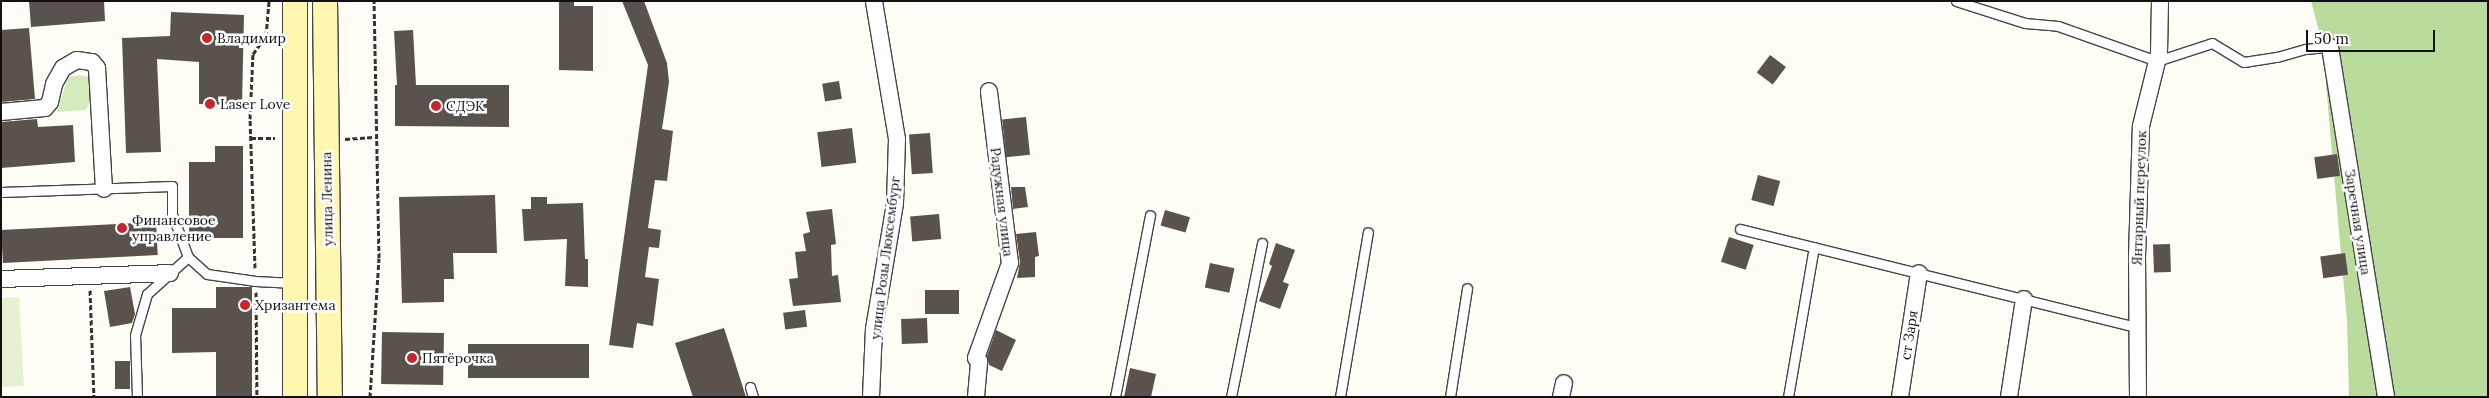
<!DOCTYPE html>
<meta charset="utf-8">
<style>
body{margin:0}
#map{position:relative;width:2489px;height:398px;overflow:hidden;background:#fffdf5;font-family:Lora,serif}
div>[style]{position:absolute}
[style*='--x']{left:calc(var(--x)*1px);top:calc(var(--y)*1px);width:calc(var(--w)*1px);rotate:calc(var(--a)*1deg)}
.green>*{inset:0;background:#d5ebbd}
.forest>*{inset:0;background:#b9dc9c}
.pitch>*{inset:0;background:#e6f2cf}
.building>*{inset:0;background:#5a524d;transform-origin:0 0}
.path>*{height:3px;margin-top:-1.5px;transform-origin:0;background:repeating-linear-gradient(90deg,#333 0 5px,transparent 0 7.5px)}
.roads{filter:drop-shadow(1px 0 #444) drop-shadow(-1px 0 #444) drop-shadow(0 1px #444) drop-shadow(0 -1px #444)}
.service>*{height:9px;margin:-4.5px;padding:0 4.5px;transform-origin:4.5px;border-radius:4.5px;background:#fff}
.minor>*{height:16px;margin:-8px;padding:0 8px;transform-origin:8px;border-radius:8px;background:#fff}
.secondary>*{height:24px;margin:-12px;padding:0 12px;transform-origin:12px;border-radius:12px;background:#fff6b0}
.dots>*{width:14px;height:14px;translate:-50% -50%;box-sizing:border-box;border:2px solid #fff;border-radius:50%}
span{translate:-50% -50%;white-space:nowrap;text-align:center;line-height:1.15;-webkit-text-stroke:5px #fff;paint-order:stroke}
.poi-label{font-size:14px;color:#111}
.left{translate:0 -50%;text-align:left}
.street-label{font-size:14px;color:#111}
.frame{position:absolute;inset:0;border:2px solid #111;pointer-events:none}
.scale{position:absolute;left:2306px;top:30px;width:129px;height:22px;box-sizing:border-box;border:2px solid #111;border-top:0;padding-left:6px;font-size:15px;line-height:18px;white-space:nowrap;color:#111;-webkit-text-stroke:4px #fff;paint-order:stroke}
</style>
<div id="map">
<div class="green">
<div style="clip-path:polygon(80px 75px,90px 77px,92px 99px,86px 110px,57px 112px,68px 77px)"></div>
</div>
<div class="forest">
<div style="clip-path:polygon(2311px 1px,2488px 1px,2488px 397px,2349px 397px,2347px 321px,2326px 85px,2327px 62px)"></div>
</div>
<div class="pitch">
<div style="clip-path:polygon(19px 297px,24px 386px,1px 387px,1px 298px)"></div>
</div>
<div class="building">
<div style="clip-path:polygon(29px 1px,104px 1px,105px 21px,31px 27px)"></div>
<div style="clip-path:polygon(559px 1px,574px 1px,574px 6px,593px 6px,593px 71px,559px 70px)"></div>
<div style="clip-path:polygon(622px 1px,644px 1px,667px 63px,669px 82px,662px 129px,673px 131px,667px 181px,655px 180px,648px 228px,661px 230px,659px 248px,649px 247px,645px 277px,659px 279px,653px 326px,637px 323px,633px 348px,609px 345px,648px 65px)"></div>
<div style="clip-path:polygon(171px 12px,244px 15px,242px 105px,199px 104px,199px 62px,157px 59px,161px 152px,126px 153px,122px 38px,170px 36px)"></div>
<div style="clip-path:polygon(29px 28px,35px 99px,1px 102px,1px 30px)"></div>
<div style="clip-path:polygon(413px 30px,416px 85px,509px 85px,509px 127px,395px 126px,395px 85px,397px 85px,394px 31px)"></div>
<div style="left:1770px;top:55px;width:20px;height:22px;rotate:37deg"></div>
<div style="left:839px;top:81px;width:18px;height:17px;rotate:81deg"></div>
<div style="left:1026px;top:117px;width:38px;height:24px;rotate:84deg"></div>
<div style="clip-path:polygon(37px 119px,38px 127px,73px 125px,75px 162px,1px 168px,1px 122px)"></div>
<div style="left:852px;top:128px;width:35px;height:35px;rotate:83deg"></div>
<div style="left:930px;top:133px;width:40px;height:21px;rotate:86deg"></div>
<div style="clip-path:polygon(215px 146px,243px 146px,243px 238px,189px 238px,189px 162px,215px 162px)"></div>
<div style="left:2337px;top:154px;width:22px;height:23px;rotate:82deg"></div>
<div style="left:1758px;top:175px;width:23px;height:26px;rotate:15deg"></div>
<div style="clip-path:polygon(1011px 187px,1025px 187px,1028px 207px,1013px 209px)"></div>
<div style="clip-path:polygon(495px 195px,497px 253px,453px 253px,454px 279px,444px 279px,444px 302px,402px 303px,399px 197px)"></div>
<div style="clip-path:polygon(531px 197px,547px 197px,547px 204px,583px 203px,585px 259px,588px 259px,588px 287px,565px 286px,567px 239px,524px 241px,522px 209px,531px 209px)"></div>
<div style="clip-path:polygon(832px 209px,836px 244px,831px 245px,832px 276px,838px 275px,841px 302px,793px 306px,789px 279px,798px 278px,795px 252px,806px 251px,803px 234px,810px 232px,806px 212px)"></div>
<div style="left:1165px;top:210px;width:26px;height:16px;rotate:16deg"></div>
<div style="left:939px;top:214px;width:25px;height:29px;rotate:85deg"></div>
<div style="left:156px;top:222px;width:33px;height:155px;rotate:87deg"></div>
<div style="clip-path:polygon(1036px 232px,1039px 256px,1035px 257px,1035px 277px,1017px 278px,1020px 262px,1016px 234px)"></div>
<div style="left:1729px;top:237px;width:26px;height:26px;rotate:18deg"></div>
<div style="clip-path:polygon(1276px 243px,1295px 250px,1283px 282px,1289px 284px,1280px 309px,1259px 301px,1272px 266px,1269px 264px)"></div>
<div style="left:2170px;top:244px;width:28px;height:17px;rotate:88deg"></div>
<div style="left:2345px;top:253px;width:22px;height:25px;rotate:82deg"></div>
<div style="left:1210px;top:263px;width:25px;height:25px;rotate:12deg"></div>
<div style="clip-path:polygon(130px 287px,135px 314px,132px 323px,110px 327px,104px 291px)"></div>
<div style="clip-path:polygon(216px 287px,252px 287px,252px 397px,216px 397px,216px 352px,172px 353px,172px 308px,216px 308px)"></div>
<div style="left:925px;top:290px;width:34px;height:24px"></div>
<div style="left:805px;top:310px;width:17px;height:22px;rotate:83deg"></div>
<div style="left:927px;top:318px;width:25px;height:26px;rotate:88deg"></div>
<div style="clip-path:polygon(724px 328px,746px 397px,693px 397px,675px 343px)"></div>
<div style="clip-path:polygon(996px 330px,1016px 340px,1002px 371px,989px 365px,987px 356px)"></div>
<div style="left:382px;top:332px;width:62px;height:52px;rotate:1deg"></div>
<div style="left:589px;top:344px;width:34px;height:121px;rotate:90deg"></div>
<div style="left:115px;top:361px;width:15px;height:28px"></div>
<div style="clip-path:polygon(1130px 368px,1156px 374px,1151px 397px,1124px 397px)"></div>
</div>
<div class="path">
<div style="--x:251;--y:138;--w:24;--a:0"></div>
<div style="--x:345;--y:139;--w:32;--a:-4"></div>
<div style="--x:255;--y:268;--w:149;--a:-91.9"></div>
<div style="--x:250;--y:119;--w:65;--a:-87.4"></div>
<div style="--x:253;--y:54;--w:22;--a:-54"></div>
<div style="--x:266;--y:36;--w:35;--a:-85"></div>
<div style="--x:90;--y:290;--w:107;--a:87.9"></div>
<div style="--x:256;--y:292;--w:105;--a:89.5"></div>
<div style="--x:370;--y:397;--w:139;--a:-86.3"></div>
<div style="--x:379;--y:258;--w:257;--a:-91.1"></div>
</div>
<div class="roads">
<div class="service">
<div style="--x:1956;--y:1;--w:72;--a:17.7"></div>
<div style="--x:2025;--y:23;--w:33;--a:5"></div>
<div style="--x:2058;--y:26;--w:105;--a:19.5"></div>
<div style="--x:2157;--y:61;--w:58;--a:-18.1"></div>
<div style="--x:2212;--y:43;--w:37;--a:31"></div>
<div style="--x:2244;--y:62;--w:33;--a:-9"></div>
<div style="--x:2277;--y:57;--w:29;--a:-16"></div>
<div style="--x:2305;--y:49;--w:25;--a:-5"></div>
<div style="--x:1;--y:192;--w:171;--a:-2"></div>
<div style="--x:172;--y:186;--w:28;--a:90"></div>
<div style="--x:172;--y:214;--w:46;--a:69.6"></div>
<div style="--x:188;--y:257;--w:25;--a:42"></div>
<div style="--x:207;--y:274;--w:49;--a:8.3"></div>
<div style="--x:255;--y:281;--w:39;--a:3"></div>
<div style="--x:1740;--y:229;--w:409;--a:13.9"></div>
<div style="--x:750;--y:387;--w:10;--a:73"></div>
<div style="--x:137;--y:397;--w:62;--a:-91.8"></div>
<div style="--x:135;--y:335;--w:43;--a:-73.7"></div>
<div style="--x:147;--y:294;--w:55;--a:-42.1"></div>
<div style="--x:1115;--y:397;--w:185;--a:-79.1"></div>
<div style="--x:1231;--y:397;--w:157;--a:-78.6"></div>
<div style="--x:1340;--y:397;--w:167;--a:-80.4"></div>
<div style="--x:1450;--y:397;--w:110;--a:-81.1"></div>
<div style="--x:1788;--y:397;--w:152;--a:-80.2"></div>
</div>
<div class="minor">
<div style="--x:2330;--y:47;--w:354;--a:80.9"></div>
<div style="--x:1;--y:112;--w:44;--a:-5.2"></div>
<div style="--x:45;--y:108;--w:8;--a:-50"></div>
<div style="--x:50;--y:102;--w:18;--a:-77"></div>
<div style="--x:54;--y:84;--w:18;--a:-61"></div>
<div style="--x:63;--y:68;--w:16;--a:-30"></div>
<div style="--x:77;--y:60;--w:15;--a:8"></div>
<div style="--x:92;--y:62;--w:8;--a:50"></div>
<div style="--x:97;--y:68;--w:121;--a:86.7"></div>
<div style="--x:1;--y:279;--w:169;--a:-2"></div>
<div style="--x:871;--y:397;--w:68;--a:-87.5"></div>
<div style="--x:874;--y:329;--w:128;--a:-80.5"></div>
<div style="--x:895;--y:203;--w:64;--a:-88.2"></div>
<div style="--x:897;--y:139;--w:140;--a:-99.5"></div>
<div style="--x:976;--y:397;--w:36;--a:-85"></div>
<div style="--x:979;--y:361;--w:4;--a:-135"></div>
<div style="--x:976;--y:358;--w:101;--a:-70.3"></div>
<div style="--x:1010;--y:263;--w:173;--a:-97"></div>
<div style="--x:1561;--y:397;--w:14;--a:-78"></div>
<div style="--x:1900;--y:397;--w:125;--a:-81.3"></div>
<div style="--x:2009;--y:397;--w:99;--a:-81.3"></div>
<div style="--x:2138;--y:397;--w:140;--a:-90.4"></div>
<div style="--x:2137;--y:257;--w:131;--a:-88.3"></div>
<div style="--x:2141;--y:126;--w:75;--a:-76.1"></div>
<div style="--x:2159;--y:53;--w:52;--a:-88.9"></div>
</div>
<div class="secondary">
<div style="--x:325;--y:1;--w:396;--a:89.3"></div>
<div style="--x:295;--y:397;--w:396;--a:-90"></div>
</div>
</div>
<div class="dots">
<div style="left:207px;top:38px;background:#c4262e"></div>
<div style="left:210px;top:104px;background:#c4262e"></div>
<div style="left:436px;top:106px;background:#c4262e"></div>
<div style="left:122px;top:228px;background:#c4262e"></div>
<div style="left:245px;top:305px;background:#c4262e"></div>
<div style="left:412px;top:358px;background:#c4262e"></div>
</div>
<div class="poi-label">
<span class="left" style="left:217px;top:38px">Владимир</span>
<span class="left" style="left:220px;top:104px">Laser Love</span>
<span class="left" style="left:446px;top:106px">СДЭК</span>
<span class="left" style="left:132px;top:228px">Финансовое<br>управление</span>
<span class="left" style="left:255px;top:305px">Хризантема</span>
<span class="left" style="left:422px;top:358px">Пятёрочка</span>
</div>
<div class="street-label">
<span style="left:2139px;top:198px;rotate:-88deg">Янтарный переулок</span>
<span style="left:327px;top:199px;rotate:-91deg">улица Ленина</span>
<span style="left:1002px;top:202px;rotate:83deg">Радужная улица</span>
<span style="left:2358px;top:222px;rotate:81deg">Заречная улица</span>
<span style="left:885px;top:258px;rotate:-83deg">улица Розы Люксембург</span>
<span style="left:1909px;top:335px;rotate:-81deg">ст Заря</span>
</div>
<div class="frame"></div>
<div class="scale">50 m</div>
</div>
